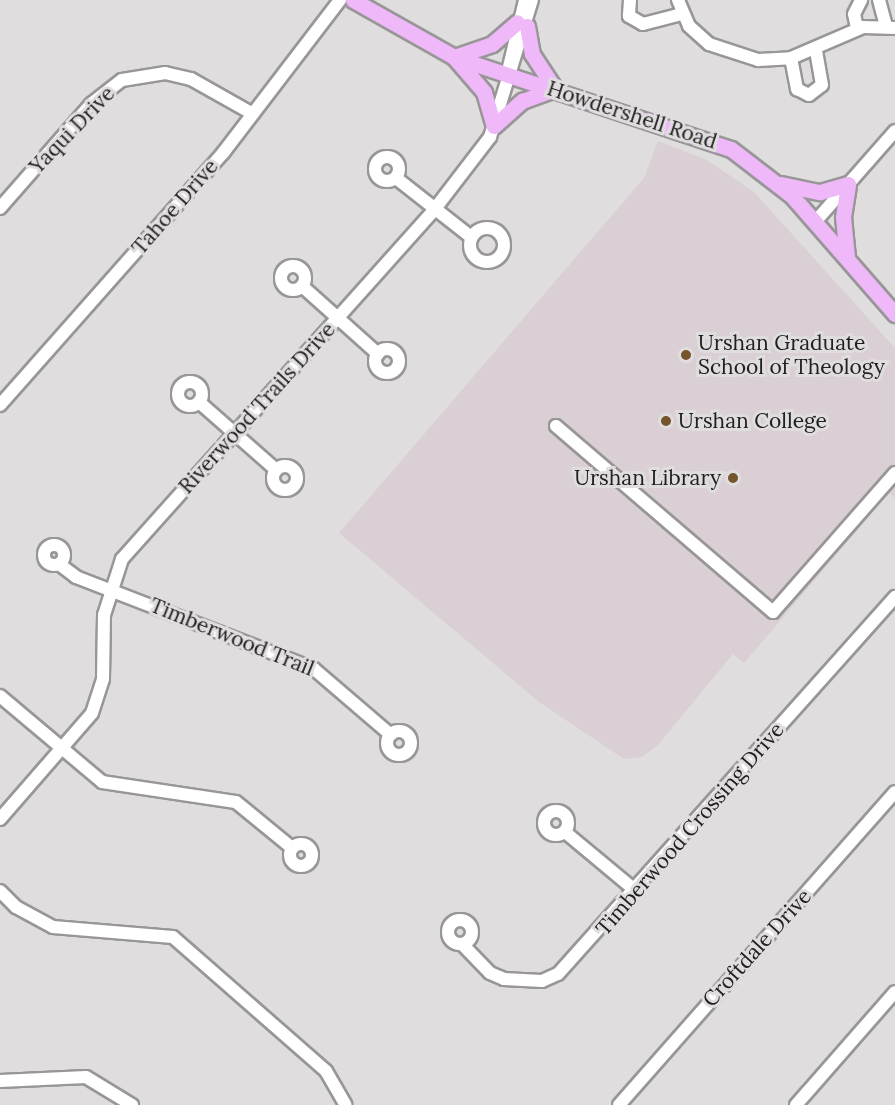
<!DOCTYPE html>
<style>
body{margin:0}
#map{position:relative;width:895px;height:1105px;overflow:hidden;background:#e0dddf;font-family:Lora,serif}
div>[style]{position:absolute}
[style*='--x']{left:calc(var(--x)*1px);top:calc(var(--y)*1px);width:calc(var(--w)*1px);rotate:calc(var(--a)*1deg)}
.built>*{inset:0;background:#d9cfd5}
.roads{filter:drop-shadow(2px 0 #989697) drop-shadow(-2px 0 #989697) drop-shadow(0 2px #989697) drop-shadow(0 -2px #989697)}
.minor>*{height:12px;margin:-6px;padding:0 6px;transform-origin:6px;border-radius:6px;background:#fff}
.minor>.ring{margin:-6px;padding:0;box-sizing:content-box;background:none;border:12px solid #fff;border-radius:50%}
.major>*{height:15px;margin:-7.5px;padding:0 7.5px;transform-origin:7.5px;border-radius:7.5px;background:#eeb8f9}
.dots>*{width:16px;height:16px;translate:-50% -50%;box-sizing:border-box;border:3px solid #e0dddf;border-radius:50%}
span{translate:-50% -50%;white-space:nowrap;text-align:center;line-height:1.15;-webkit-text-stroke:6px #e0dddf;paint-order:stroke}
.street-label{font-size:21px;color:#212021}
.poi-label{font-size:21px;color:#212021}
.left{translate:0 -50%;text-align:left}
.right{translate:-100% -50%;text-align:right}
</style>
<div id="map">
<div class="built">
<div style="clip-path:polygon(658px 141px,707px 160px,754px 192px,895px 348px,895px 498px,889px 493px,744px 663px,733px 654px,657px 746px,642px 757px,624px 759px,539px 702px,339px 533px,644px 178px)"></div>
</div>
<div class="roads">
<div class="minor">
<div style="--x:630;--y:0;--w:16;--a:94"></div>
<div style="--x:629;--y:16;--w:16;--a:30"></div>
<div style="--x:643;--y:24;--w:40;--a:-14.4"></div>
<div style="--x:678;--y:0;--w:28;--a:67"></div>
<div style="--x:689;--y:26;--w:27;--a:42"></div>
<div style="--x:709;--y:44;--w:52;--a:18.1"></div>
<div style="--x:758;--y:60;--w:33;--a:-3"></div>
<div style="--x:791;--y:58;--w:78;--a:-23.3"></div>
<div style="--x:863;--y:27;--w:32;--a:2"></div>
<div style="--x:879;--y:0;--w:27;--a:75"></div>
<div style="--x:857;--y:28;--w:14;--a:-102"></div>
<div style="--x:854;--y:14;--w:16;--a:-63"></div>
<div style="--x:791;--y:58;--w:32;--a:79"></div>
<div style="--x:797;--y:89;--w:13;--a:27"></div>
<div style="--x:809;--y:95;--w:16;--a:-38"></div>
<div style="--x:822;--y:85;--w:36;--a:-100"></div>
<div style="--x:508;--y:71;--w:73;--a:-76.5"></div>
<div class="ring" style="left:375px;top:157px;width:12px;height:12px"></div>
<div style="--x:396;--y:178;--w:95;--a:38.2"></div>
<div style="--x:0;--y:208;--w:138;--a:-48.8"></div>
<div style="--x:91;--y:104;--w:39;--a:-38"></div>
<div style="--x:122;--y:80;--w:44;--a:-9.2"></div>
<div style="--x:165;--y:73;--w:27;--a:13"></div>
<div style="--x:191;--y:79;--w:71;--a:29.4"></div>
<div style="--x:815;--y:222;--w:121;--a:-48.7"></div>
<div class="ring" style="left:470px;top:228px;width:22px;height:22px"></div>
<div class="ring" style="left:281px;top:266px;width:12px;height:12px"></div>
<div style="--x:302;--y:286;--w:102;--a:41.8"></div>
<div class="ring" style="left:375px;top:349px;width:12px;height:12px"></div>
<div class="ring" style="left:178px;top:382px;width:12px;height:12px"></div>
<div style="--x:199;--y:402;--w:103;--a:41.4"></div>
<div style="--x:0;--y:405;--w:337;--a:-48.5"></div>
<div style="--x:223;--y:153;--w:193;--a:-52.6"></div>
<div style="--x:556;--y:426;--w:286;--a:40.6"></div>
<div style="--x:773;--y:612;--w:185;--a:-48.7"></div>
<div class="ring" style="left:273px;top:466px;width:12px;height:12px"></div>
<div class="ring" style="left:44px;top:545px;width:8px;height:8px"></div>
<div style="--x:59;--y:564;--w:21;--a:37"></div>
<div style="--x:76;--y:577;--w:255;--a:21.1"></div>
<div style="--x:314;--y:669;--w:101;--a:40.6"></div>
<div style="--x:0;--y:696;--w:133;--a:40.1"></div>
<div style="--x:102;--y:782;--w:135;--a:8.5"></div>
<div style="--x:236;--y:802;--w:72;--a:39.4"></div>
<div class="ring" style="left:387px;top:731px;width:12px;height:12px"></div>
<div class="ring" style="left:544px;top:811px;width:12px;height:12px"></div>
<div style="--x:0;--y:819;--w:140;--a:-49"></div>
<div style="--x:92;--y:713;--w:36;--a:-72"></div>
<div style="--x:103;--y:679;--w:64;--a:-89.1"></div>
<div style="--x:104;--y:615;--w:59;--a:-72.2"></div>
<div style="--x:122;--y:559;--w:468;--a:-48.2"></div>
<div style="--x:434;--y:210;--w:92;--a:-52.5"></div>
<div style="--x:490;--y:137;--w:143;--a:-73"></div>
<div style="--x:565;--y:832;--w:92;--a:39.7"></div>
<div class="ring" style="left:290px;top:844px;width:10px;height:10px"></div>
<div style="--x:0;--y:891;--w:23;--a:45"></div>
<div style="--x:16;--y:907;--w:42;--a:28.4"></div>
<div style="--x:53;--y:927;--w:120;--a:4.8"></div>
<div style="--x:173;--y:937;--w:203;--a:41.2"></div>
<div style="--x:326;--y:1071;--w:39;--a:60"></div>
<div class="ring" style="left:448px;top:920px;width:12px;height:12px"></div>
<div style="--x:462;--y:944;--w:40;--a:46"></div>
<div style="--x:490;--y:973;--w:15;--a:23"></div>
<div style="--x:504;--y:979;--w:38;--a:3"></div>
<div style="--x:542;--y:981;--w:17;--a:-24"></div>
<div style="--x:558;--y:974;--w:506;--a:-48.21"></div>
<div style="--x:0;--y:1081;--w:86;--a:-2.7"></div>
<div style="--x:86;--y:1077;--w:54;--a:31.3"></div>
<div style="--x:619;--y:1105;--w:417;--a:-48.6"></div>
<div style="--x:796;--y:1105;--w:150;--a:-48.8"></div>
</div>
<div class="major">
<div style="--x:353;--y:0;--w:116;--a:29.4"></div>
<div style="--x:454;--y:57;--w:292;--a:18.4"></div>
<div style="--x:731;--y:149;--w:77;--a:37.6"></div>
<div style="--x:792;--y:196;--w:157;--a:48.9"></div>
<div style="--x:527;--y:26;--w:28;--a:80"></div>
<div style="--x:532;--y:54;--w:42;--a:56.7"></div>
<div style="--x:454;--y:57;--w:46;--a:49.4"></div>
<div style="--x:484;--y:92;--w:35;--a:74"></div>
<div style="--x:454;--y:57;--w:40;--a:-18.9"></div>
<div style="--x:492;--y:44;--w:33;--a:-41"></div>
<div style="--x:494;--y:126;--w:38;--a:-42"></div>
<div style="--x:522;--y:101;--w:35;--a:-20"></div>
<div style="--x:781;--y:184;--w:40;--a:12"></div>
<div style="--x:820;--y:192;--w:29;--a:-16"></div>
<div style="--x:847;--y:257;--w:40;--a:-95.7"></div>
<div style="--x:843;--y:217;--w:33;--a:-81"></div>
</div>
</div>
<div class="dots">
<div style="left:686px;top:355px;background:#76552c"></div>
<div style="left:666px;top:421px;background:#76552c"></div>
<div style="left:733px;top:478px;background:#76552c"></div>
</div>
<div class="street-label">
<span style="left:632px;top:115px;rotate:18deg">Howdershell Road</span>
<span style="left:72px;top:130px;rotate:-46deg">Yaqui Drive</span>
<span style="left:175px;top:207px;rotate:-49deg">Tahoe Drive</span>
<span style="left:257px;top:408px;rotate:-48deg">Riverwood Trails Drive</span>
<span style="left:232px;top:637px;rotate:22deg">Timberwood Trail</span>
<span style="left:690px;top:829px;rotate:-49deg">Timberwood Crossing Drive</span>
<span style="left:757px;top:948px;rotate:-48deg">Croftdale Drive</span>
</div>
<div class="poi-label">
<span class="left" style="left:698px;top:355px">Urshan Graduate<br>School of Theology</span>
<span class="left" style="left:678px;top:421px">Urshan College</span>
<span class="right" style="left:721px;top:478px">Urshan Library</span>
</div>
</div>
